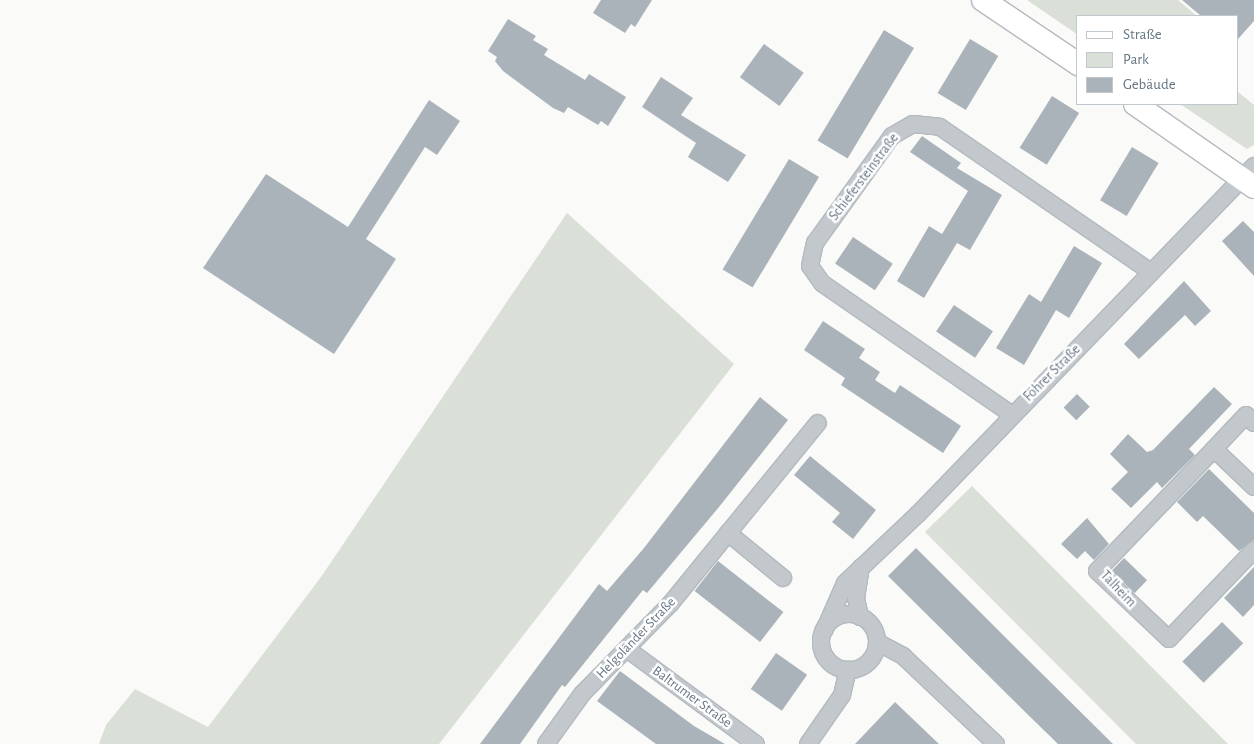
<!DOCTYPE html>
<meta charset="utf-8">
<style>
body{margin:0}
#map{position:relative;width:1254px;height:744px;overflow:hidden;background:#fafaf8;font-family:"Alegreya Sans",sans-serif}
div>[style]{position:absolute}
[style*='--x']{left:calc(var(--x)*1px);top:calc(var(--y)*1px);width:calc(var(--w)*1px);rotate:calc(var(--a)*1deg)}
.green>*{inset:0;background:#dadfd7}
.building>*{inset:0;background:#aab3b9;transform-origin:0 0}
.roads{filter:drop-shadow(1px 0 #b3babf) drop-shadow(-1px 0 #b3babf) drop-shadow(0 1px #b3babf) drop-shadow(0 -1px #b3babf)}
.street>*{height:16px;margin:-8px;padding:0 8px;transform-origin:8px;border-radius:8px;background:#c3c8cc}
.street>.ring{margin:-8px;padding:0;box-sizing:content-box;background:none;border:16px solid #c3c8cc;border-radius:50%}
.secondary>*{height:22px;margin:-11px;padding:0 11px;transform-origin:11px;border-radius:11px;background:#fff}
span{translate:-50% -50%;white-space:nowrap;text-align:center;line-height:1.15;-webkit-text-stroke:5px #fff;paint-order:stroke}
.street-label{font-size:14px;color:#657683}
.legend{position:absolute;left:1076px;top:15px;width:162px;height:90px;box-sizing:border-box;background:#fff;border:1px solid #c1c8cd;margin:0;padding:6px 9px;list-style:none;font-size:15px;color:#657683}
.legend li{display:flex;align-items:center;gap:10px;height:25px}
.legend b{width:25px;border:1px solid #c1c8cd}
</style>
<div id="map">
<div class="green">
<div style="clip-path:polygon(1027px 0,1178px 0,1197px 16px,1078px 16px,1078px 35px)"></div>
<div style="clip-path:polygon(1238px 92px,1254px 105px,1254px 145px,1247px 149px,1180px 104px,1238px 104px)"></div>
<div style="clip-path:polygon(567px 213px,734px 364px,439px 744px,99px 744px,106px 725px,135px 689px,208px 727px,321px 577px)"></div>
<div style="clip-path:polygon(972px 486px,1228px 744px,1136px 744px,925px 532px)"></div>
</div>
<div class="building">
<div style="clip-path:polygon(601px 0,652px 0,635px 27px,631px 24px,625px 33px,593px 13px)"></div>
<div style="clip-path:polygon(1182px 0,1254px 0,1254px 21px,1238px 39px,1238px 16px,1201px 16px)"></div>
<div style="clip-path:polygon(508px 19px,536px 36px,533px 40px,548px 49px,544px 55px,585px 80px,589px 74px,626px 97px,608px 126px,601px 121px,598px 125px,568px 107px,564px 113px,553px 108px,503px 71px,495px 61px,497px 57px,488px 51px)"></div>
<div style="left:884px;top:30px;width:35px;height:129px;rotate:31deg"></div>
<div style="left:970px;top:39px;width:33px;height:63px;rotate:31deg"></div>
<div style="left:764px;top:44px;width:49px;height:41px;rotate:36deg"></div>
<div style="clip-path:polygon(661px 77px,693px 98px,681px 115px,746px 155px,728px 182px,688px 157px,696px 143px,642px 107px)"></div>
<div style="left:1052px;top:96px;width:32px;height:61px;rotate:32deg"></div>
<div style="clip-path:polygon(429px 100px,460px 121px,437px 155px,425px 147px,366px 239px,396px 259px,334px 354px,203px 268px,266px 174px,348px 227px)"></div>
<div style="clip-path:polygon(922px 136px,961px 163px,957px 168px,1002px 195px,970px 250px,957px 243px,924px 298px,897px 281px,929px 226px,942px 234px,968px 191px,910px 152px)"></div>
<div style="left:1132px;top:147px;width:31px;height:62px;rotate:31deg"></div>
<div style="left:789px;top:159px;width:35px;height:129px;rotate:31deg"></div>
<div style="clip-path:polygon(1243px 221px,1254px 232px,1254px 276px,1222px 241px)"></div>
<div style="left:853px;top:237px;width:48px;height:32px;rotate:34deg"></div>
<div style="clip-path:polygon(1074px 246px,1102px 263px,1069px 318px,1056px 310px,1024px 365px,996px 348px,1029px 294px,1041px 302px)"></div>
<div style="clip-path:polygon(1184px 281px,1211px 311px,1195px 326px,1185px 315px,1139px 359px,1124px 344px)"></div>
<div style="left:954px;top:305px;width:47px;height:32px;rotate:34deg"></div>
<div style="clip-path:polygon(823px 321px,865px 349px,859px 358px,880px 372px,875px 380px,895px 393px,900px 385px,961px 426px,943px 453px,841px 385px,845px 378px,804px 350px)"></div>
<div style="clip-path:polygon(1214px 387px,1232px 404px,1189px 449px,1195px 455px,1162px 488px,1157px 482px,1131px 508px,1111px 489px,1128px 472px,1110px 454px,1128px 434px,1147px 452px,1153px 450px)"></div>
<div style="left:1077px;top:394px;width:18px;height:19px;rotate:45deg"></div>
<div style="clip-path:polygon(760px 397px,788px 420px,719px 507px,647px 593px,643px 590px,565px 687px,562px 685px,520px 744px,480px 744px,599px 584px,607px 591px,644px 548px)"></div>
<div style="clip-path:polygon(810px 456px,876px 510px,853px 539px,832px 522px,840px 513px,794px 475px)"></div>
<div style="clip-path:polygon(1209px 469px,1254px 513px,1254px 540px,1239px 551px,1203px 516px,1197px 522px,1177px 502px)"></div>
<div style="clip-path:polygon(1087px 518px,1109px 544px,1094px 560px,1085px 551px,1077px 559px,1061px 544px)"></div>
<div style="clip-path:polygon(916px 548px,1014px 646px,1113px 744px,1058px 744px,1010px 697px,888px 576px)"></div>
<div style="left:1124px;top:558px;width:32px;height:18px;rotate:44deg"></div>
<div style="left:718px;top:561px;width:83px;height:38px;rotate:38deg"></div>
<div style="clip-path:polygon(1254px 567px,1254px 605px,1243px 617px,1224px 598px)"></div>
<div style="left:1222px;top:622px;width:30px;height:56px;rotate:45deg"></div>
<div style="left:776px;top:653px;width:38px;height:44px;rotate:35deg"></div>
<div style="clip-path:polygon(620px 671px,694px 726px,725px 744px,656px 744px,597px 701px)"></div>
<div style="clip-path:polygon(895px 702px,939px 744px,855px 744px)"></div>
</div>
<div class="roads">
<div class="street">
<div style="--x:1011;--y:414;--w:230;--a:-145.3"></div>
<div style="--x:822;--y:283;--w:21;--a:-125"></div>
<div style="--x:810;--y:266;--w:24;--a:-78"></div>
<div style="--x:815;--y:243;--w:132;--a:-54.3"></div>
<div style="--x:892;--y:136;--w:24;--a:-30"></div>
<div style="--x:913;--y:124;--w:27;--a:6"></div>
<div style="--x:940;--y:127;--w:256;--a:34.5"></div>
<div style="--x:1254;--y:423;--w:11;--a:-135"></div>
<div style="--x:1246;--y:415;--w:47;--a:133.3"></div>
<div style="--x:1214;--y:449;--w:55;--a:43.5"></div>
<div style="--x:1214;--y:449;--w:169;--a:133.8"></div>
<div style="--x:1097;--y:571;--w:99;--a:43.4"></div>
<div style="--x:1169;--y:639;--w:123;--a:-46.3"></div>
<div style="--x:728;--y:533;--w:71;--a:39.3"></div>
<div class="ring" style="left:821px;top:614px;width:40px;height:40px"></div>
<div style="--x:860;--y:617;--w:19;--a:-102"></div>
<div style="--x:856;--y:598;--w:31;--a:-81"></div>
<div style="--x:824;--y:631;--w:52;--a:-66.4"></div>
<div style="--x:845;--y:583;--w:100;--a:-43.4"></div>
<div style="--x:918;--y:514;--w:484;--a:-46"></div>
<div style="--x:877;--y:642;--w:30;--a:28"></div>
<div style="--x:903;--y:656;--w:128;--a:43.4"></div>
<div style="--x:627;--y:649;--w:160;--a:36.4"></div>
<div style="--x:546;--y:744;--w:62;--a:-54.2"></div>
<div style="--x:582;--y:694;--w:127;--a:-45.6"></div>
<div style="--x:671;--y:603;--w:232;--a:-50.8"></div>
<div style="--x:808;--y:744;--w:60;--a:-55.2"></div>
<div style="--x:842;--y:695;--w:26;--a:-77"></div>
</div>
<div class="secondary">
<div style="--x:983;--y:0;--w:115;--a:34"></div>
<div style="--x:1135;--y:104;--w:145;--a:34.9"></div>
</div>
</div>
<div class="street-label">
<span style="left:864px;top:177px;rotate:-53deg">Schiefersteinstraße</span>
<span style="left:1052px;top:373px;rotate:-45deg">Föhrer Straße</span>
<span style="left:1118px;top:589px;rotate:46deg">Talheim</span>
<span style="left:636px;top:638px;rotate:-46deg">Helgoländer Straße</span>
<span style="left:692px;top:697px;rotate:36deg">Baltrumer Straße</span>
</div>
<ul class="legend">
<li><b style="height:6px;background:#fff"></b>Straße</li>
<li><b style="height:14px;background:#dadfd7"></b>Park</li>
<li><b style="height:14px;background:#aab3b9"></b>Gebäude</li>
</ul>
</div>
